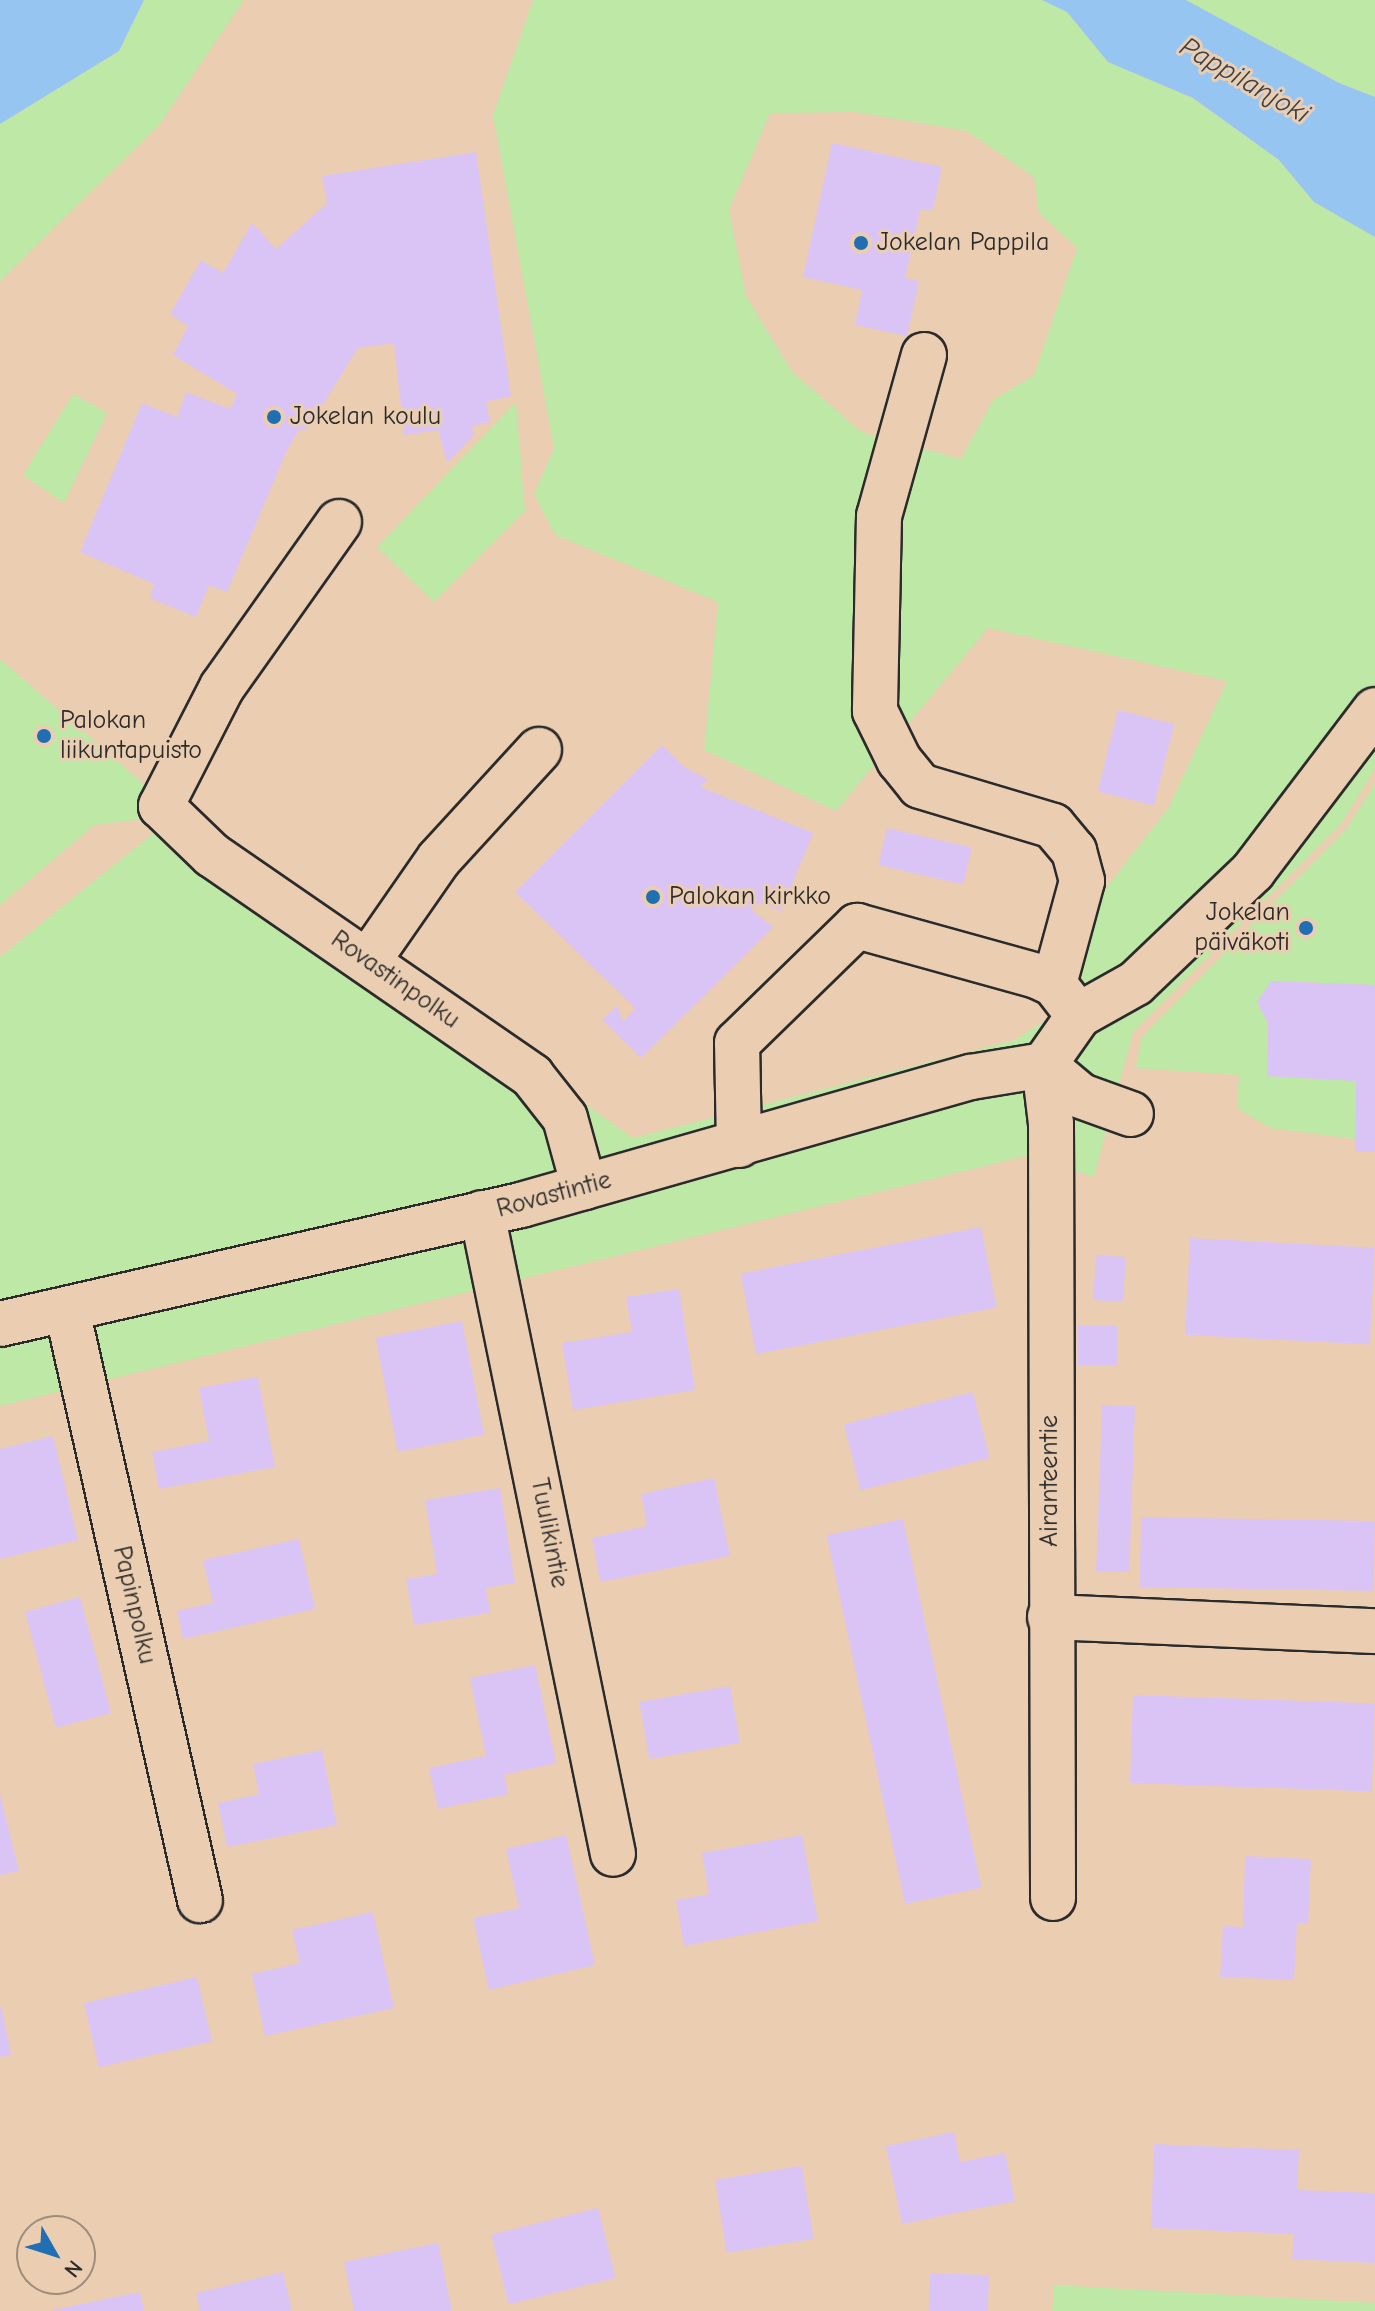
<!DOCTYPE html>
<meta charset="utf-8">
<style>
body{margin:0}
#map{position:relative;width:1375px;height:2311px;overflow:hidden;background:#ebceb2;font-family:"Comic Neue",sans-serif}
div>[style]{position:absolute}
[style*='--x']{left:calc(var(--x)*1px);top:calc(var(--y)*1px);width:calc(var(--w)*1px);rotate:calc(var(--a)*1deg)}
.green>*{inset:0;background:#bde8a5}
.water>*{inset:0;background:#97c5f2}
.building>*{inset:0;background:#d9c4f5;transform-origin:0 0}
.roads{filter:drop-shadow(2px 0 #2b2b2b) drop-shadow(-2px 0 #2b2b2b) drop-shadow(0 2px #2b2b2b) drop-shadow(0 -2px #2b2b2b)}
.minor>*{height:44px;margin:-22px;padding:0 22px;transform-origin:22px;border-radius:22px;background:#ebceb2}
.dots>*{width:22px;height:22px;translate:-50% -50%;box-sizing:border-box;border:4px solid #ebceb2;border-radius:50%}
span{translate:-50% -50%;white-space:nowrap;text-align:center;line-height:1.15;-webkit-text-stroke:6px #ebceb2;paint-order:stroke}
.poi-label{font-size:26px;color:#2b2b2b}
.left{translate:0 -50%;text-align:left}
.right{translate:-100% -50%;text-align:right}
.street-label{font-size:26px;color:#2b2b2b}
.water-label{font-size:28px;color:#3b4249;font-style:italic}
.north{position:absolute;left:16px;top:2215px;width:80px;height:80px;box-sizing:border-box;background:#ebceb2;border:2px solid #9e8d7c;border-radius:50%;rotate:129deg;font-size:22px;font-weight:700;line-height:32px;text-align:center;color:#2b2b2b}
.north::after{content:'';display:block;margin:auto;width:28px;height:36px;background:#1f6fb2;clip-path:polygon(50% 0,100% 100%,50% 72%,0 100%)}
</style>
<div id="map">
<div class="green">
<div style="clip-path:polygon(144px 0,244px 0,159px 125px,0 281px,0 124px,119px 51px)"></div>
<div style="clip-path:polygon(evenodd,533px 0,1042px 0,1067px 12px,1108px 62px,1192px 98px,1279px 160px,1314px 202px,1375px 237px,1375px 769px,1341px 824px,1133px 1032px,1094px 1177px,1026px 1156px,0 1406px,0 957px,176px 815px,94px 825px,0 905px,0 659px,178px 814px,633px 1138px,1015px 1040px,1080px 998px,1065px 981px,1079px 923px,1169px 807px,1227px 681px,988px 628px,836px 811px,704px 750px,718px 602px,555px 535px,534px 494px,554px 448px,493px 115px,533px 0,855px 112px,967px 131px,1034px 177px,1039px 213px,1077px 248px,1034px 375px,993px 400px,961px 459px,861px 432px,792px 372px,746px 296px,729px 210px,770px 113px,855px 112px)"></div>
<div style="clip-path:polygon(1186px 0,1375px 0,1375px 97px,1339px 83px)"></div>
<div style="clip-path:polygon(73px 394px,107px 413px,64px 503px,23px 475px)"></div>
<div style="clip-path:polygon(516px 402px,525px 511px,434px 602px,377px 547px)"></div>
<div style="clip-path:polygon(1375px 783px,1375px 985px,1272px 981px,1257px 1002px,1268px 1023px,1267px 1076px,1356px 1081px,1355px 1139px,1270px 1128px,1237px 1108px,1239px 1075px,1136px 1068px,1141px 1038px,1347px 828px)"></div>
<div style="clip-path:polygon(1054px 2285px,1375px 2303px,1375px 2311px,1052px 2311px)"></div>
</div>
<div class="water">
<div style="clip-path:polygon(0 0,144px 0,119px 51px,0 124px)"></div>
<div style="clip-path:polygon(1042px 0,1186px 0,1339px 83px,1375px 97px,1375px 237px,1314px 202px,1279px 160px,1193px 98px,1108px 62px,1067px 12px)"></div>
</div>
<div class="building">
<div style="clip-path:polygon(832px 143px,942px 167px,933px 209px,920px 210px,905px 278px,919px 281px,907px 336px,855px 325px,862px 290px,803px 277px)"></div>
<div style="clip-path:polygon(476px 152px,511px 396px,486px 402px,490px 422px,472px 426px,474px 435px,447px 463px,438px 430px,404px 435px,394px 343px,358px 348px,307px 430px,300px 429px,287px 450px,227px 592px,209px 585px,196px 617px,150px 598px,154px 584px,80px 552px,142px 403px,177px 417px,186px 392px,230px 409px,237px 394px,173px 355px,188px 326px,170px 314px,201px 260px,223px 273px,252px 223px,276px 249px,327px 203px,322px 176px)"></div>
<div style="left:1118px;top:710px;width:58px;height:84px;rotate:14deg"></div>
<div style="clip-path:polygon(662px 745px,683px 766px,708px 780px,700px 787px,813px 833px,781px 911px,760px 903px,751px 910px,773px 927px,641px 1058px,602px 1020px,617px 1006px,623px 1022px,635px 1008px,515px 892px)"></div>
<div style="left:887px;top:828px;width:87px;height:38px;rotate:13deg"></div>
<div style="clip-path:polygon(1271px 981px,1375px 985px,1375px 1152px,1355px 1152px,1356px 1081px,1267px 1076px,1268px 1023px,1257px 1002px)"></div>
<div style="left:981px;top:1227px;width:82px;height:245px;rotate:79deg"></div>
<div style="left:1190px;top:1238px;width:185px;height:97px;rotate:3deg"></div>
<div style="left:1096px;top:1255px;width:30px;height:45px;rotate:4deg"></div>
<div style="clip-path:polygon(679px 1289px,695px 1390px,573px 1410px,562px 1343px,632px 1332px,626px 1297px)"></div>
<div style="left:462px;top:1321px;width:116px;height:88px;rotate:79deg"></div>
<div style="left:1078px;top:1326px;width:39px;height:39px"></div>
<div style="clip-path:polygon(258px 1377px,275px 1467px,159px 1489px,152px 1452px,209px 1441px,199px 1388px)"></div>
<div style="left:973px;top:1392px;width:68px;height:133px;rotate:76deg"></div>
<div style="left:1102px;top:1405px;width:33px;height:166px;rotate:2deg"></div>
<div style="clip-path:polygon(53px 1436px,78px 1540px,0 1559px,0 1449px)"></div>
<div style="clip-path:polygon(714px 1478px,730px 1556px,600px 1582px,592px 1538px,647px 1526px,641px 1494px)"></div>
<div style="clip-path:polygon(500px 1488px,515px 1583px,486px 1588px,490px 1613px,414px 1625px,406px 1579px,437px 1574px,425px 1500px)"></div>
<div style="left:1141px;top:1517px;width:234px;height:70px;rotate:1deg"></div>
<div style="left:903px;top:1519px;width:377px;height:78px;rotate:78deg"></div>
<div style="clip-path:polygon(299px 1539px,315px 1609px,183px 1639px,177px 1611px,213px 1603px,203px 1560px)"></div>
<div style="left:80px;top:1597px;width:120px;height:57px;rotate:75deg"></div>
<div style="clip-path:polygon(535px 1665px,556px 1763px,504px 1775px,508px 1794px,438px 1809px,429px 1768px,486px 1756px,470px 1678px)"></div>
<div style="left:730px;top:1686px;width:58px;height:92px;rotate:80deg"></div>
<div style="left:1133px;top:1695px;width:242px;height:88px;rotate:2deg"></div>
<div style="clip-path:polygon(322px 1750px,337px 1825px,227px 1847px,218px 1803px,259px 1794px,253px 1764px)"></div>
<div style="clip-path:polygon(0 1794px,19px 1871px,0 1875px)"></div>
<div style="clip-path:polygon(566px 1835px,595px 1965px,489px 1990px,473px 1918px,519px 1908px,506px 1849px)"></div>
<div style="clip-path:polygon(802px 1835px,818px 1921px,684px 1946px,676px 1900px,709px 1894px,702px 1853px)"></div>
<div style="clip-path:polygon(1245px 1856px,1311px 1859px,1308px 1923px,1297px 1923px,1294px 1980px,1220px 1977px,1223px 1926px,1243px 1927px)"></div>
<div style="clip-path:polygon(373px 1912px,394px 2008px,265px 2036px,252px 1974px,300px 1963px,292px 1930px)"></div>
<div style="left:197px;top:1977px;width:66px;height:116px;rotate:77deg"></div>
<div style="clip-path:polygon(1px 2006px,11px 2055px,0 2057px,0 2007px)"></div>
<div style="clip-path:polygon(954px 2132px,960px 2162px,1005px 2153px,1015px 2201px,902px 2224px,886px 2146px)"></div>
<div style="clip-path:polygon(1154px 2144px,1299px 2150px,1297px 2190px,1375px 2193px,1375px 2263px,1292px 2259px,1294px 2234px,1151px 2228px)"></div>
<div style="left:802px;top:2166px;width:74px;height:88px;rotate:81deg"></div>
<div style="left:598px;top:2208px;width:72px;height:110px;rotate:76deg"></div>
<div style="clip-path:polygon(438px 2243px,452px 2311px,354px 2311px,344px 2262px)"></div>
<div style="clip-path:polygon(283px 2272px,292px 2311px,200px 2311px,196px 2293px)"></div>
<div style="left:930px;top:2273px;width:59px;height:38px;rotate:2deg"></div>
<div style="clip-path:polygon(140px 2292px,144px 2311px,53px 2311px,53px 2310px)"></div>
</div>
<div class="roads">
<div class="minor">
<div style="--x:924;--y:355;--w:167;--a:105.6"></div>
<div style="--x:879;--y:516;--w:195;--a:91.2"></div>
<div style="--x:875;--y:711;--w:55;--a:63.9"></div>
<div style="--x:899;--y:760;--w:33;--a:51"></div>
<div style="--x:920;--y:786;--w:139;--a:16.7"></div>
<div style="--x:1053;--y:826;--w:33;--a:50"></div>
<div style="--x:1074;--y:851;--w:31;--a:75"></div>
<div style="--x:1082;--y:881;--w:107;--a:105.2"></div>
<div style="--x:339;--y:522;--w:202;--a:125.3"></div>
<div style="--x:222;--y:687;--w:134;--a:117.1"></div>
<div style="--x:161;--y:806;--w:71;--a:43.9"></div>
<div style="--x:212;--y:855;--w:389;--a:34.6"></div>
<div style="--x:532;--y:1076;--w:53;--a:51.8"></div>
<div style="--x:565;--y:1118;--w:72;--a:74.6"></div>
<div style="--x:368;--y:961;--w:124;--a:-55.2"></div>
<div style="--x:439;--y:859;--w:148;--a:-47.5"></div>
<div style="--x:1044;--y:1065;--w:59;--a:83.2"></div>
<div style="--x:1051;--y:1124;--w:774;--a:89.85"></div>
<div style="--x:1044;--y:1065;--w:48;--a:40"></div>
<div style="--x:1081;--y:1096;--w:53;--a:19.8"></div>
<div style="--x:739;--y:1145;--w:102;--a:-91.1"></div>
<div style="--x:737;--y:1043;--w:168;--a:-44.3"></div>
<div style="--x:857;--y:926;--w:187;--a:15.5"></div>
<div style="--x:1037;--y:976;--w:19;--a:25"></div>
<div style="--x:1054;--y:984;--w:29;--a:52"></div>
<div style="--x:482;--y:1213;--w:654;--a:78.45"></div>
<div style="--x:67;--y:1310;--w:605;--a:77.3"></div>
<div style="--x:0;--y:1324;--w:534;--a:-12.87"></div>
<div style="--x:521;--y:1205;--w:468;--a:-15.9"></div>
<div style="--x:971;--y:1077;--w:74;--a:-9.3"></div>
<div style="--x:1044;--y:1065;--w:61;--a:-55"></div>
<div style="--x:1079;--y:1015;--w:65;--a:-29.3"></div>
<div style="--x:1136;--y:983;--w:162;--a:-43.7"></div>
<div style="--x:1253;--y:871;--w:202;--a:-52.8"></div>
<div style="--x:1050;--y:1617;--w:325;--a:2.5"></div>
</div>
</div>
<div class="dots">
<div style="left:861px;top:243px;background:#1f6fb2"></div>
<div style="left:274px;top:417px;background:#1f6fb2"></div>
<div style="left:44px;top:736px;background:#1f6fb2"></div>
<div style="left:653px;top:897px;background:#1f6fb2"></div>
<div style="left:1306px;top:928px;background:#1f6fb2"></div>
</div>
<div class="poi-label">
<span class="left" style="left:877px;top:243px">Jokelan Pappila</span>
<span class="left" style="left:290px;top:417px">Jokelan koulu</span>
<span class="left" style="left:60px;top:736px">Palokan<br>liikuntapuisto</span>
<span class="left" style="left:669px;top:897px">Palokan kirkko</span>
<span class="right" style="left:1290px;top:928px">Jokelan<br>päiväkoti</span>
</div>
<div class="street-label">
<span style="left:395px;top:980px;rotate:35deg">Rovastinpolku</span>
<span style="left:554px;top:1195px;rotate:-15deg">Rovastintie</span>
<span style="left:1050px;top:1481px;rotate:-90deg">Airanteentie</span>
<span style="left:549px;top:1533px;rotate:79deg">Tuulikintie</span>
<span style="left:134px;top:1605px;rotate:77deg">Papinpolku</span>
</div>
<div class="water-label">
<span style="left:1245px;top:80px;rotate:30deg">Pappilanjoki</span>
</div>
<div class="north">N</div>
</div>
